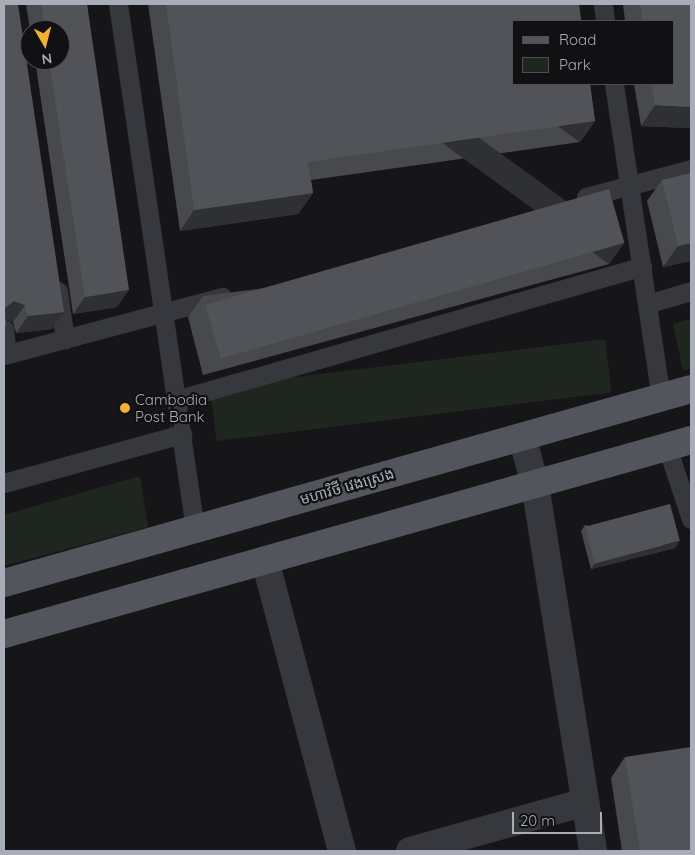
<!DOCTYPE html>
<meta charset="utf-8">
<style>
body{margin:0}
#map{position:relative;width:695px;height:855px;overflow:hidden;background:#161618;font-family:Quicksand,"Noto Sans Khmer",sans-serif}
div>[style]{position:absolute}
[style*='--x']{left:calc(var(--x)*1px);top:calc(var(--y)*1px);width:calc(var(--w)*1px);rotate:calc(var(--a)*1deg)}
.green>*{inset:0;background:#1e261f;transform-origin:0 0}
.lane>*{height:19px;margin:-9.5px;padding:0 9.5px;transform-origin:9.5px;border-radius:9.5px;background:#37383d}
.street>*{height:28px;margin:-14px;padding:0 14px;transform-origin:14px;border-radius:14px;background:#37383d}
.primary>*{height:28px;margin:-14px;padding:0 14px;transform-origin:14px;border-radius:14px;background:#53555c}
.wall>*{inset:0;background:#47494d}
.shaded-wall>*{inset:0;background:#2f3033;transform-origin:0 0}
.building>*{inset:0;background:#525359;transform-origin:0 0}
.dots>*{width:14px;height:14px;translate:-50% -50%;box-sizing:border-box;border:2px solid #111113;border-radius:50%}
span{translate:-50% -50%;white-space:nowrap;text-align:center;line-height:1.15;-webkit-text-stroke:4.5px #111113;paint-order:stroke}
.poi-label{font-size:15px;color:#a8adb8}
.left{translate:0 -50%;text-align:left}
.street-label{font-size:15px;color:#a8adb8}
.frame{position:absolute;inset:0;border:5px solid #a8adb8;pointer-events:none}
.legend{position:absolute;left:512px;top:20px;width:162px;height:65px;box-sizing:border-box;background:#111113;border:1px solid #4d4f55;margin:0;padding:6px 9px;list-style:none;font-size:15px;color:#a8adb8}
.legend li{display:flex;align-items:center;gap:10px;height:25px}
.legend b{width:25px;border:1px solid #4d4f55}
.north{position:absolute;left:20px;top:20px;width:50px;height:50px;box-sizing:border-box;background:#111113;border:1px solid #4d4f55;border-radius:50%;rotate:172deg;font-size:14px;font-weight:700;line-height:20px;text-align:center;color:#a8adb8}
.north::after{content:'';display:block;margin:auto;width:18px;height:22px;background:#f2b134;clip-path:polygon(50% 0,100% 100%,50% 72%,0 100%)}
.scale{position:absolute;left:512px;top:812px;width:90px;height:22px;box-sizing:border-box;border:2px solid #a8adb8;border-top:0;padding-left:6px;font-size:15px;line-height:18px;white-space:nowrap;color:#a8adb8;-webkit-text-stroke:4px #111113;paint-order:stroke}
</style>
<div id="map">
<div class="green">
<div style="clip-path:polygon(691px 319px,691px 369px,683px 371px,673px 324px)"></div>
<div style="left:605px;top:339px;width:54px;height:398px;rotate:83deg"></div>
<div style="clip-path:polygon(140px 476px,148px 527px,4px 566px,4px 515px)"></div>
</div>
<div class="lane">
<div style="--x:118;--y:4;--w:531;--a:81.66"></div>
<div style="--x:603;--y:4;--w:17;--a:83"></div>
<div style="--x:614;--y:84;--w:317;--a:81.5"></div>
<div style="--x:586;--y:197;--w:109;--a:-14.9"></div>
<div style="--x:58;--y:291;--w:49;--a:81.7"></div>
<div style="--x:647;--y:304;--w:46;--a:-16.5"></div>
<div style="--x:4;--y:329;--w:25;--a:83"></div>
<div style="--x:4;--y:355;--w:226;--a:-14.9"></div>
<div style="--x:176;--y:400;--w:485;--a:-16"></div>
<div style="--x:667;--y:447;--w:76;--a:71.6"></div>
<div style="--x:4;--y:483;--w:185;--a:-15.4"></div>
</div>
<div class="street">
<div style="--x:522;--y:437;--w:49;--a:74.5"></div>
<div style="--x:535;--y:484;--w:372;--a:81"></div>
<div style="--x:265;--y:560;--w:301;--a:75.2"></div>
<div style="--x:410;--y:851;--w:182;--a:-15.6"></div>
</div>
<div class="primary">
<div style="--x:4;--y:583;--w:714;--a:-15.77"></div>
<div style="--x:4;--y:634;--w:714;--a:-15.77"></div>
</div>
<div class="wall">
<div style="clip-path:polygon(4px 4px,64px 312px,52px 329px,16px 333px,13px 322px,6px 319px,6px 325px,4px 328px)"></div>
<div style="clip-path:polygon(26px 4px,87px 4px,117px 307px,73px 314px,35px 60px,60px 60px,60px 30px,30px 30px)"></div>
<div style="clip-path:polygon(148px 4px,579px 4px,595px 121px,580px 142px,311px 180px,313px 193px,298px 214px,180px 231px)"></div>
<div style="clip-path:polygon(623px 4px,691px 4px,691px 128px,641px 126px,634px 84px,674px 84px,674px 21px,625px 21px)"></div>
<div style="clip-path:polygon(691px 173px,691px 261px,663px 267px,647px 201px,662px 180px)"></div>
<div style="clip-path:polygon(624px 243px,609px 264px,203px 375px,188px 317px,203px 296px)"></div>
<div style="clip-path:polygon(585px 525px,675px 548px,591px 569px,581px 531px)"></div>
<div style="clip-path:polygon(625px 757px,691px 851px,622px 851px,611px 778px)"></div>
</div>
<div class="shaded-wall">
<div style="clip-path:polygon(655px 105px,691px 107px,691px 128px,641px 126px)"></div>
<div style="left:595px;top:121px;width:26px;height:290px;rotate:126deg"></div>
<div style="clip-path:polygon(313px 193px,298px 214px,180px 231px,194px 210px)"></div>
<div style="left:624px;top:243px;width:26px;height:421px;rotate:126deg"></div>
<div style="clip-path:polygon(691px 243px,691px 261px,663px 267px,678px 246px)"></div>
<div style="clip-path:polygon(129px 290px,117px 307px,73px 314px,85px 297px)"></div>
<div style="clip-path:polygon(14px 301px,25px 305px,13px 322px,4px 319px,5px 308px)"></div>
<div style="clip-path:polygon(64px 312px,52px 329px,16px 333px,28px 316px)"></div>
<div style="clip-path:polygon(680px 541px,675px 548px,591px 569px,595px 563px)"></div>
</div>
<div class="building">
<div style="clip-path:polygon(4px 4px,18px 4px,64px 312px,28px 316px,25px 305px,14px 301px,5px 308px,6px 325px,4px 325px)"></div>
<div style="clip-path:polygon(41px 4px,87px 4px,129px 290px,85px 297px,49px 60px,60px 60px,60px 30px,45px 30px)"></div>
<div style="clip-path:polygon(166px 4px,579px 4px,581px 21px,514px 21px,514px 84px,590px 84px,595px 121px,308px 162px,313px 193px,194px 210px)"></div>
<div style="clip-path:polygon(640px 4px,691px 4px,691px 107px,655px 105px,652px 84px,674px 84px,674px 21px,643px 21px)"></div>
<div style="clip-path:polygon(691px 173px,691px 243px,678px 246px,662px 180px)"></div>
<div style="left:609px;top:189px;width:56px;height:420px;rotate:74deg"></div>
<div style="left:670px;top:504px;width:38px;height:88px;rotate:75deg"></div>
<div style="clip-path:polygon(691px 747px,691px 851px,640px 851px,625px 757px)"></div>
</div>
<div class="dots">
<div style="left:125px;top:408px;background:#f2b134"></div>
</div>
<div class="poi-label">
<span class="left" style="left:135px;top:408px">Cambodia<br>Post Bank</span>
</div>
<div class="street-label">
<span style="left:347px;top:486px;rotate:-16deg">មហាវិថី វេងស្រេង</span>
</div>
<div class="frame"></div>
<ul class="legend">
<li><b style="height:6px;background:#53555c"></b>Road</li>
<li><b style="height:14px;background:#1e261f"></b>Park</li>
</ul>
<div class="north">N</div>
<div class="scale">20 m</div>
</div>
